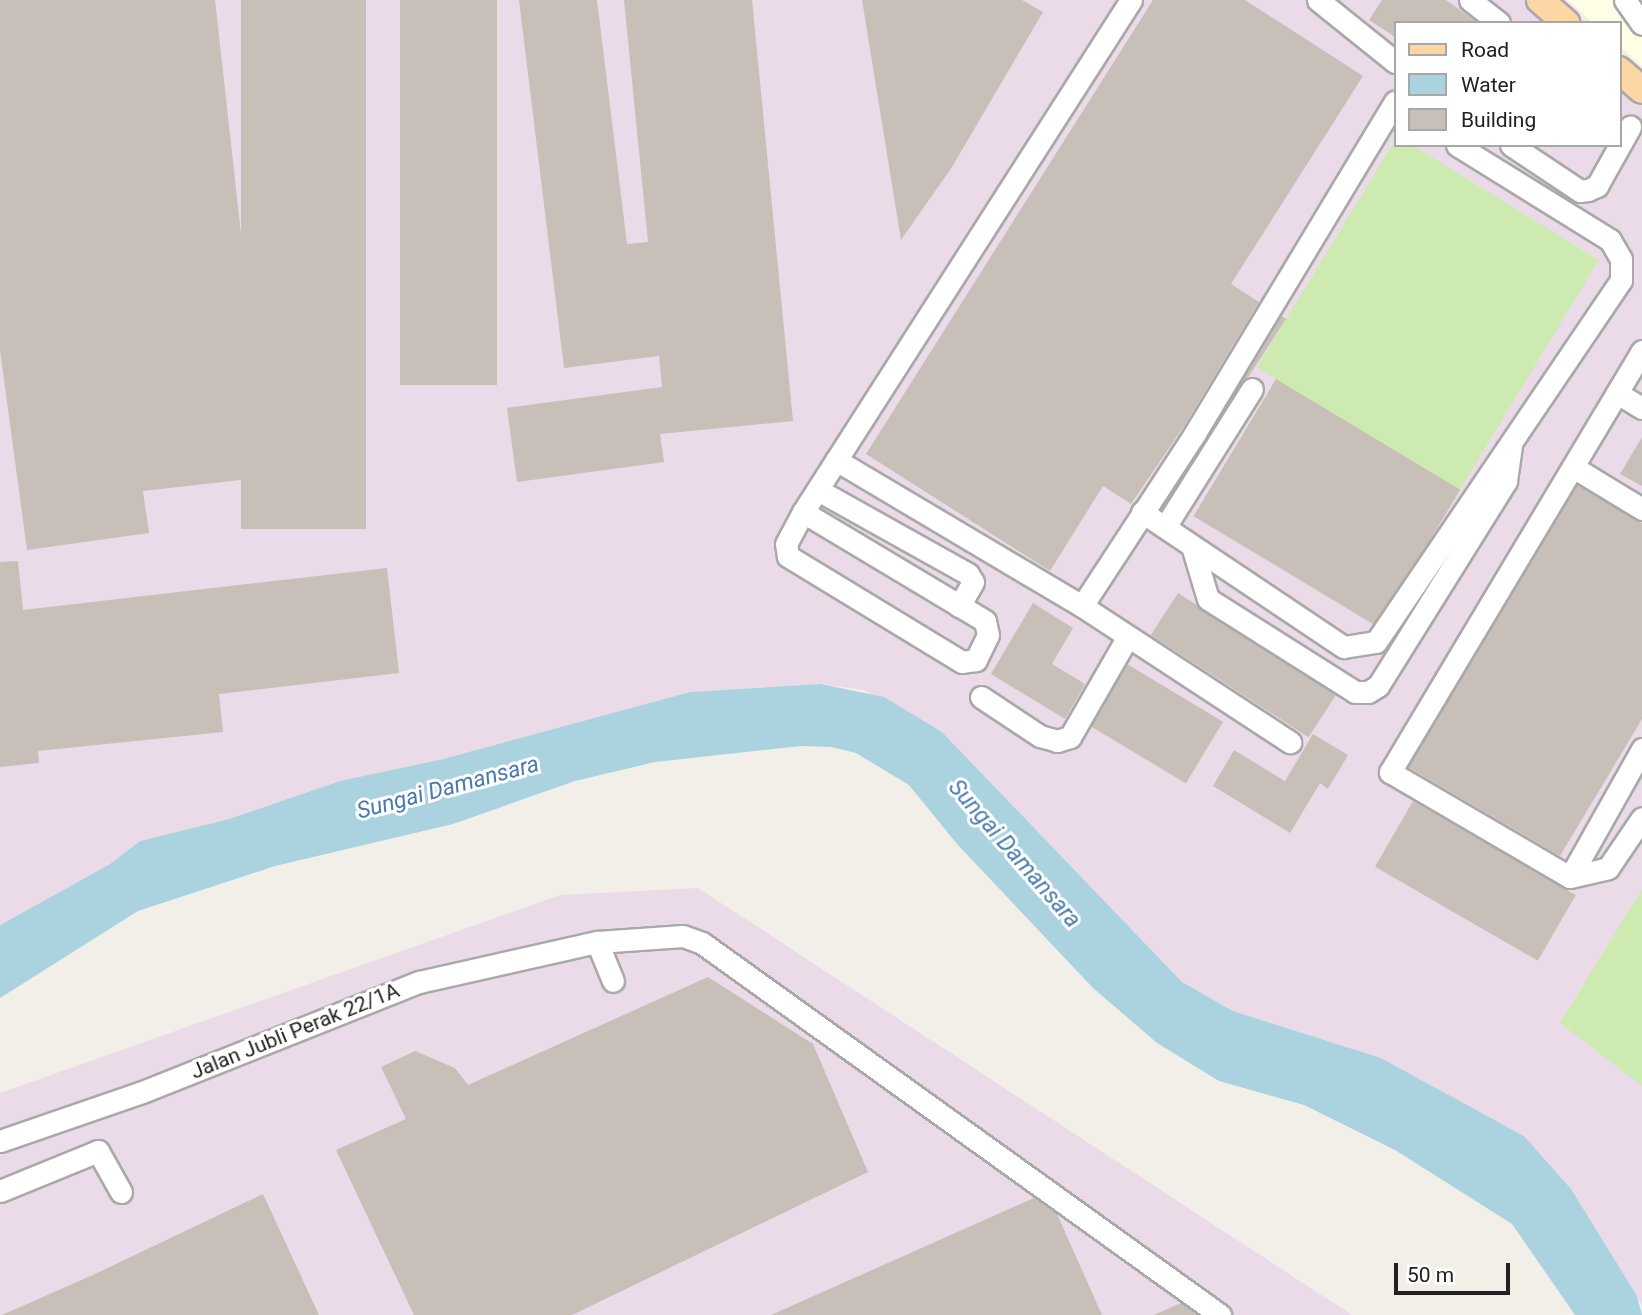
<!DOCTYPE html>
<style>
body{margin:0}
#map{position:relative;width:1642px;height:1315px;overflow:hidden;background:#f2efe9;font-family:Roboto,sans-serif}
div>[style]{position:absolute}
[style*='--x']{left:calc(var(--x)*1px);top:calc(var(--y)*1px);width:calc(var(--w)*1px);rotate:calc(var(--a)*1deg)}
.industrial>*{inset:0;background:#ebdbe8}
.education>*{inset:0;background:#ffffe5}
.grass>*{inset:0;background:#cdebb0}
.water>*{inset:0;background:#aad3df}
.building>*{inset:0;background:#c7bfb8;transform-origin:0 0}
.roads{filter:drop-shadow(2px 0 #a9a9a9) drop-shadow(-2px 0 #a9a9a9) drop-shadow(0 2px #a9a9a9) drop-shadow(0 -2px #a9a9a9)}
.minor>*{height:21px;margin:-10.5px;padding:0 10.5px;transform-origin:10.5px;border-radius:10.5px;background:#fff}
.major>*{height:26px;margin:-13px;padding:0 13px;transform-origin:13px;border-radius:13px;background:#fcd6a4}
span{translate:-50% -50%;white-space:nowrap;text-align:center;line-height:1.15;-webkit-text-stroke:6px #fff;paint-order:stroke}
.street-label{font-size:21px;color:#222}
.water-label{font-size:23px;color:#4a7aab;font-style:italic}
.legend{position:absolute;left:1394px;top:21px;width:228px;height:126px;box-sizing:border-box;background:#fff;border:2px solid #a7a7a7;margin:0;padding:9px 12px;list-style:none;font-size:21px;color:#222}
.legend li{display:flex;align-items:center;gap:14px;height:35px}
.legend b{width:35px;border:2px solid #a7a7a7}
.scale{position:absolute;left:1394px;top:1263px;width:116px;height:32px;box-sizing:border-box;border:4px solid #222;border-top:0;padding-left:9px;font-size:21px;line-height:24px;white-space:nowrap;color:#222;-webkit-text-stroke:5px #fff;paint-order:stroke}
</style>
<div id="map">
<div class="industrial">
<div style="clip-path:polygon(0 0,1534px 0,1559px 23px,1395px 23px,1395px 145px,1619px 145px,1619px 79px,1642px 100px,1642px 1305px,1524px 1136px,1381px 1058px,1233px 1011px,1182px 982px,942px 732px,864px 690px,821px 684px,690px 692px,443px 759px,340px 781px,229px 819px,140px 841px,110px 864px,0 925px)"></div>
<div style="clip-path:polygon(698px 888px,1352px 1315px,0 1315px,0 1093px,560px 895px)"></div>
</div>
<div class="education">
<div style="clip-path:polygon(1568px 0,1642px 0,1642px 66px,1619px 46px,1619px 23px,1593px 23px)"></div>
</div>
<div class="grass">
<div style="clip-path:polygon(1395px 140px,1395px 145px,1412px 145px,1599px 260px,1459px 491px,1257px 367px)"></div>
<div style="clip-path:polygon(1642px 889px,1642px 1086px,1560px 1023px)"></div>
</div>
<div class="water">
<div style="clip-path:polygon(821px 684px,884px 697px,942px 732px,1182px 982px,1233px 1011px,1381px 1058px,1524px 1136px,1571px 1189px,1637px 1296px,1642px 1315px,1575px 1315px,1512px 1224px,1395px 1150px,1304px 1105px,1219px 1081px,1157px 1043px,1093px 988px,957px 844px,909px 785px,856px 753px,831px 747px,801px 746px,655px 762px,575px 781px,453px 824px,275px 866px,138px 911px,0 998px,0 925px,110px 864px,140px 841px,229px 819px,340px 781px,443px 759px,690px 692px)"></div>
</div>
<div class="building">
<div style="clip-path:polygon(0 0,215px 0,268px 477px,143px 491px,149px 533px,27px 550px,0 350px)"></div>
<div style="left:241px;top:0;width:125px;height:529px"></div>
<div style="left:400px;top:0;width:97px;height:385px"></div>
<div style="clip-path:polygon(519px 0,597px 0,627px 244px,648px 242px,624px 0,752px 0,793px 421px,660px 434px,664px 462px,517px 482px,507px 408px,662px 387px,659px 356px,564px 368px)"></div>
<div style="clip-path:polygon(862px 0,1022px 0,1043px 12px,952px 167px,901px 240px)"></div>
<div style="clip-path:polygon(1153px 0,1245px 0,1363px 76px,1231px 284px,1259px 302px,1184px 426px,1131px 504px,1103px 486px,1050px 571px,866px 454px)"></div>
<div style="clip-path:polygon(1382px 0,1446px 0,1478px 23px,1395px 23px,1395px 37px,1369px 20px)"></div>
<div style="clip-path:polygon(1281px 316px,1286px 319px,1249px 376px,1242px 381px)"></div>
<div style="left:1276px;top:379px;width:215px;height:160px;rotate:31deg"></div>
<div style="clip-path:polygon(1642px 437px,1642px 486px,1620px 474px)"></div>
<div style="clip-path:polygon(1577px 485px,1642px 523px,1642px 719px,1560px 856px,1408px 767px)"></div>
<div style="clip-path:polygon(18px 561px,23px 610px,387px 568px,399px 673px,219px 694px,223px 732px,38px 751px,39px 763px,0 767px,0 562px)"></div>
<div style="left:1178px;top:593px;width:188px;height:50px;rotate:33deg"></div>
<div style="clip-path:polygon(1033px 603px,1073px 628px,1052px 664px,1085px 684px,1065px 719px,991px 674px)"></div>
<div style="left:1127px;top:664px;width:112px;height:72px;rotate:31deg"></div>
<div style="clip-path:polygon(1313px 734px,1348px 755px,1328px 789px,1320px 783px,1290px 833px,1213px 786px,1234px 750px,1285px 781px)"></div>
<div style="left:1413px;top:801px;width:188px;height:76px;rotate:30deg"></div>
<div style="clip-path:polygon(708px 977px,813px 1044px,868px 1172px,572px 1315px,414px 1315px,336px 1150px,406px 1119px,381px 1067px,415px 1051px,455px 1068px,468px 1085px)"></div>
<div style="clip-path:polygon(263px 1194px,319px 1315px,2px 1315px,95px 1274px)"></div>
<div style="clip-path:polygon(1034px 1198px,1057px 1214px,1102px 1315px,771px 1315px)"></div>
<div style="clip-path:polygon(1181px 1303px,1197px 1315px,1154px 1315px)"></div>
</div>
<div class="roads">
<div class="minor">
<div style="--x:1318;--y:0;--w:99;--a:38.8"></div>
<div style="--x:1470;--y:0;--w:37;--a:38"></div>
<div style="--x:1625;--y:0;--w:29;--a:55"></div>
<div style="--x:1511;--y:145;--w:83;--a:33.7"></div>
<div style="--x:1580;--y:191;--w:8;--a:-7"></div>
<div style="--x:1588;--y:190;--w:10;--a:-24"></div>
<div style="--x:1597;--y:186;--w:68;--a:-60.8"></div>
<div style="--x:1642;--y:351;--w:491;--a:120.9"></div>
<div style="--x:1390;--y:772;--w:208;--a:30.3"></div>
<div style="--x:1570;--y:877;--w:39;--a:-13"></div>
<div style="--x:1608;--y:868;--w:60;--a:-55.8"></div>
<div style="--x:1617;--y:393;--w:29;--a:31"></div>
<div style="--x:836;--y:460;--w:286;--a:30.7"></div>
<div style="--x:1082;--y:606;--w:207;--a:-56.8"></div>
<div style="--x:1195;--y:433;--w:387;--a:-58.9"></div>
<div style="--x:1573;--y:467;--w:81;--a:31.3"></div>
<div style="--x:818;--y:490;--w:172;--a:29.2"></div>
<div style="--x:968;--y:574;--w:9;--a:58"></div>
<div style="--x:973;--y:582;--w:28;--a:120"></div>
<div style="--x:803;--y:512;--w:212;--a:30.9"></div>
<div style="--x:985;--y:621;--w:14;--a:78"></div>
<div style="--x:988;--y:635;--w:28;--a:116"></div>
<div style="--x:976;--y:660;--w:14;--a:172"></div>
<div style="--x:962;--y:662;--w:204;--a:-148.7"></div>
<div style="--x:788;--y:556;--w:12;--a:-99"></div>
<div style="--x:786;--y:544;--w:36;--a:-62"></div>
<div style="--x:803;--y:512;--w:608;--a:-57.36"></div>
<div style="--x:1142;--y:512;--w:243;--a:33.8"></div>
<div style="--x:1344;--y:647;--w:32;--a:-9"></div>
<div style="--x:1376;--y:642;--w:437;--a:-55.9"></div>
<div style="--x:1621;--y:280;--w:21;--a:-90"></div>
<div style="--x:1621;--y:259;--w:22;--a:-120"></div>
<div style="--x:1610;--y:240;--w:180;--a:-148.2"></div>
<div style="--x:1165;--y:527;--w:163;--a:-57.8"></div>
<div style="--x:1192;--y:546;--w:55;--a:73.2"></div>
<div style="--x:1208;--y:599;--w:174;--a:32.3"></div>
<div style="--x:1355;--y:692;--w:13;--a:0"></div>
<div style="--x:1368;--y:692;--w:12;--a:-31"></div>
<div style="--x:1378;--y:686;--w:242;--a:-58"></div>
<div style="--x:1506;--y:481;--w:37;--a:-82"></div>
<div style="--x:1082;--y:606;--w:249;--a:33.2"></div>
<div style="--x:981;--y:697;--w:71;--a:33.5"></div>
<div style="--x:1040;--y:736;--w:18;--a:16"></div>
<div style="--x:1057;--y:741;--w:14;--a:-17"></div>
<div style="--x:1070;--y:737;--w:116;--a:-60.1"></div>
<div style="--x:1570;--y:877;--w:147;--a:-60.6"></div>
<div style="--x:597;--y:942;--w:42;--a:67.7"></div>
<div style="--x:0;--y:1141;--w:150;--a:-19"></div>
<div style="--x:142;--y:1092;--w:298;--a:-21.7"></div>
<div style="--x:419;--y:982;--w:182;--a:-12.7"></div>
<div style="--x:597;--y:942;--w:86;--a:-4"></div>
<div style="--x:683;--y:936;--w:20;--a:20"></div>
<div style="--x:702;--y:943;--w:638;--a:35.68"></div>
<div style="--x:0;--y:1191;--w:106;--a:-22.2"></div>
<div style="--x:98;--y:1151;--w:47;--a:60.7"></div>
</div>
<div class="major">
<div style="--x:1540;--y:0;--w:35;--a:41"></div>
<div style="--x:1619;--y:70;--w:30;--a:41"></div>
</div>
</div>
<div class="street-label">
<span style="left:295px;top:1031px;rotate:-22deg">Jalan Jubli Perak 22/1A</span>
</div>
<div class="water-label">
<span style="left:448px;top:788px;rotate:-15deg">Sungai Damansara</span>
<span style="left:1014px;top:854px;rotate:49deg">Sungai Damansara</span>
</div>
<ul class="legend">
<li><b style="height:9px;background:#fcd6a4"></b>Road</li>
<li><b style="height:19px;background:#aad3df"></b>Water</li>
<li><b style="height:19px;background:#c7bfb8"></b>Building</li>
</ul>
<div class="scale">50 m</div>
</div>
